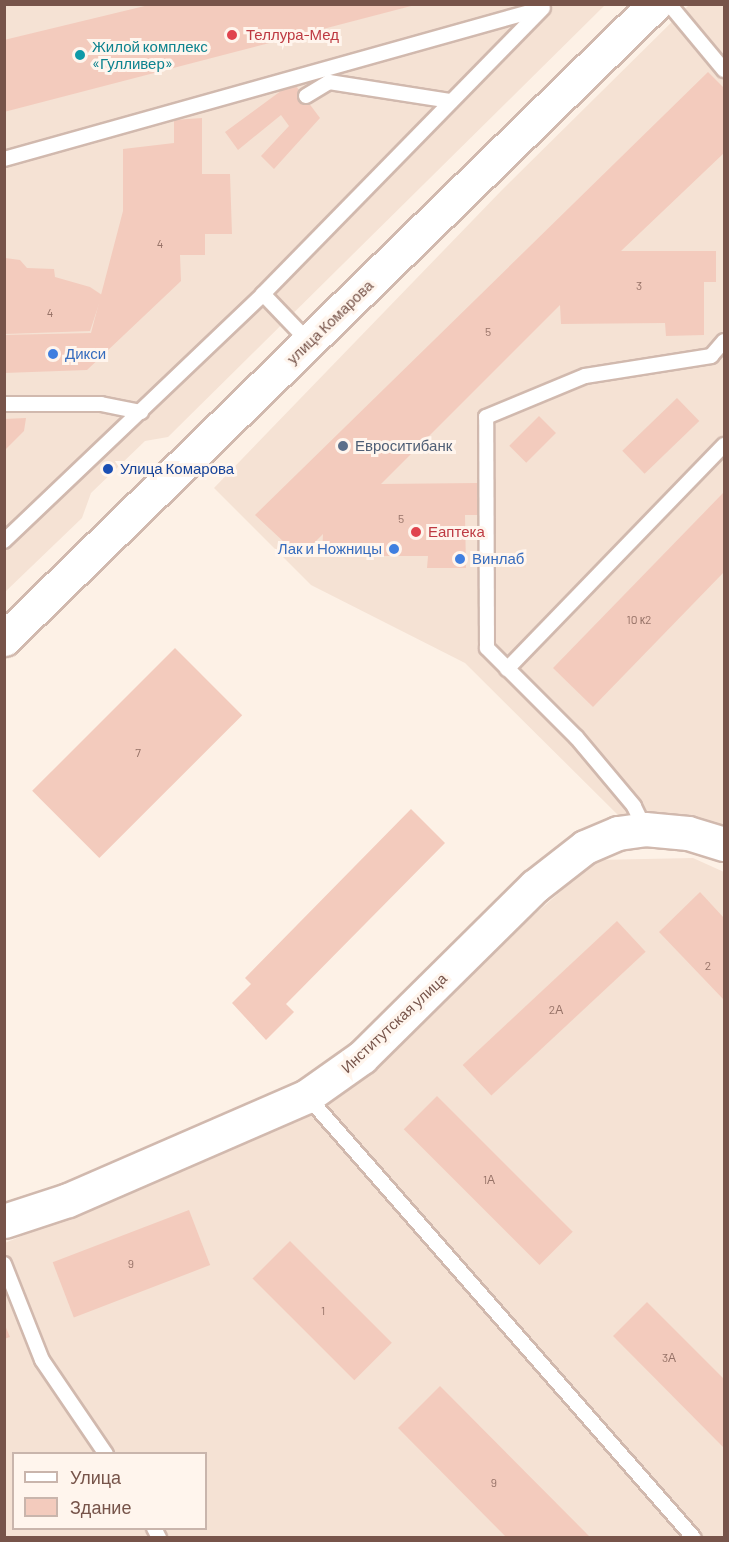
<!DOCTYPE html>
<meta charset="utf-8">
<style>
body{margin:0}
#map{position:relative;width:729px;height:1542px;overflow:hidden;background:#fdf1e6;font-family:Barlow,sans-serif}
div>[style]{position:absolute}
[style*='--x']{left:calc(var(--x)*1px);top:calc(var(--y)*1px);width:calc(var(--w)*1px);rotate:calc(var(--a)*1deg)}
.residential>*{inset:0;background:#f5e2d4}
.building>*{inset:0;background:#f3cbbd;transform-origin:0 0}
.roads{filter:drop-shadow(2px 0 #d1b9ae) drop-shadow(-2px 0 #d1b9ae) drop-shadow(0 2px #d1b9ae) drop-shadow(0 -2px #d1b9ae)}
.service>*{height:14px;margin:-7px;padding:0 7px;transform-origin:7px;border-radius:7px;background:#fff}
.tertiary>*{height:33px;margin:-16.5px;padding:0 16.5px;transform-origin:16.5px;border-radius:16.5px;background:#fff}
.dots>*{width:16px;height:16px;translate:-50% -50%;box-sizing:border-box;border:3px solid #fff5ed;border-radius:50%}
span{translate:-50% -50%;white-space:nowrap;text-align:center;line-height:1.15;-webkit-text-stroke:6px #fff5ed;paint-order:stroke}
.number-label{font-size:12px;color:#967267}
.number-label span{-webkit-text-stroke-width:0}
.health-label{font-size:15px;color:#be3a42}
.left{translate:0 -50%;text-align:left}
.culture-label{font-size:15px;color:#0d838f}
.street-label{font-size:15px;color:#77544a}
.shop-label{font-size:15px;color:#366cbe}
.right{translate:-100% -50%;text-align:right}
.service-label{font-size:15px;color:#4e5e75}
.transit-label{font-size:15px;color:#164399}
.frame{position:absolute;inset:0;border:6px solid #77544a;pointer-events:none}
.legend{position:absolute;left:12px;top:1452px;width:195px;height:78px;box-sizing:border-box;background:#fff5ed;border:2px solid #c9b5ac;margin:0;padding:8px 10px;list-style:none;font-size:18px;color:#77544a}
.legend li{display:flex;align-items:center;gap:12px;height:30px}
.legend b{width:30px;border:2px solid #c9b5ac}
</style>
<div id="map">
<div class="residential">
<div style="clip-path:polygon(5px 5px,605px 5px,168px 437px,145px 441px,91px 493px,82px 518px,5px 592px)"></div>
<div style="clip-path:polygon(689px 5px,724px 5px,724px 833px,690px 821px,619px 816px,465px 663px,311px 585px,214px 488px,501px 191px)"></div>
<div style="clip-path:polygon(evenodd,693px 858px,724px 872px,724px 1537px,5px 1538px,5px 1243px,308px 1115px,596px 860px,693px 858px,14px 1454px,206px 1454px,206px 1528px,14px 1528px,14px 1454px)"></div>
</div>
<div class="building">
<div style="clip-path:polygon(153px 4px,415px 4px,415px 5px,4px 112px,4px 40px)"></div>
<div style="clip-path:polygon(708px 72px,724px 88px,724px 153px,621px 251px,716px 251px,716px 282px,704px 282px,704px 335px,666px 336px,665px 323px,561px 324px,560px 305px,381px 484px,478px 483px,478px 515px,465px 515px,466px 568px,427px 568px,428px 556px,322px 556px,323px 534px,300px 557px,255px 515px)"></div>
<div style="clip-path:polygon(293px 82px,320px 118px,274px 169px,261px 156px,289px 126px,281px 115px,238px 150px,225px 132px)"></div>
<div style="clip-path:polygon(202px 118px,202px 174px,230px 174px,232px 234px,205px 234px,205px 255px,180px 255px,181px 281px,87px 370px,4px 373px,4px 335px,91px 333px,123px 211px,123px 149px,174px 143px,174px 120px)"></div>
<div style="clip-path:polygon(5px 258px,20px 260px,27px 268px,54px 269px,55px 277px,90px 287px,102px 295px,90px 331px,5px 334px)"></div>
<div style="left:677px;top:398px;width:32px;height:76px;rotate:46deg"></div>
<div style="left:539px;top:416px;width:24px;height:42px;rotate:45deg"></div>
<div style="clip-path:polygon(26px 418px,24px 431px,4px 451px,4px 419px)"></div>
<div style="clip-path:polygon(724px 492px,724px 572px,593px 707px,553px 668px)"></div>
<div style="left:175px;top:648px;width:95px;height:202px;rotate:45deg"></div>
<div style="clip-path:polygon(411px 809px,445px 843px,286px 1004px,294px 1012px,266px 1040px,232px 1003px,251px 984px,245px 978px)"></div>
<div style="clip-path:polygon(700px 892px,724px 918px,724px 1000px,659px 932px)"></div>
<div style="left:617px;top:921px;width:42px;height:211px;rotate:47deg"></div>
<div style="left:437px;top:1096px;width:192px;height:47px;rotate:45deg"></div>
<div style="left:189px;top:1210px;width:59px;height:146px;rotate:69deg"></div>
<div style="left:290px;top:1241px;width:144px;height:53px;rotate:45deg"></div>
<div style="clip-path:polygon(647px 1302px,724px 1379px,724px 1448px,613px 1336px)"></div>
<div style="clip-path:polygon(4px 1323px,10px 1337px,4px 1339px)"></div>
<div style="clip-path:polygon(440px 1386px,591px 1538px,507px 1538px,398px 1428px)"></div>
</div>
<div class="roads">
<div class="service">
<div style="--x:669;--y:4;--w:86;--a:50.2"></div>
<div style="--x:306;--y:96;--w:27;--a:-31"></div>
<div style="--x:329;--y:82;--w:122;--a:8.9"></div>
<div style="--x:4;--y:159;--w:557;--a:-15.63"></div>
<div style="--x:263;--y:294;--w:66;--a:46.2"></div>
<div style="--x:4;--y:404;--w:97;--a:0"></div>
<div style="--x:101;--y:404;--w:41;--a:11.3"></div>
<div style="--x:4;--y:541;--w:358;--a:-43.6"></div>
<div style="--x:263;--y:294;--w:400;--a:-45.6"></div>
<div style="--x:507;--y:669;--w:312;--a:-45.9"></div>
<div style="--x:645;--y:829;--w:25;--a:-116"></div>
<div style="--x:634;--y:806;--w:90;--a:-130"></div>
<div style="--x:576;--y:737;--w:126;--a:-135"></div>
<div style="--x:487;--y:648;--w:231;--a:-90.2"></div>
<div style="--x:486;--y:417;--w:107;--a:-22.5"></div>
<div style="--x:585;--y:376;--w:128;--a:-9"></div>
<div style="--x:711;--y:356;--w:20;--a:-49"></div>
<div style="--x:307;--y:1096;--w:587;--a:48.8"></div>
<div style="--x:4;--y:1264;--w:103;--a:68.4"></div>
<div style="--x:42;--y:1360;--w:114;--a:55.8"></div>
<div style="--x:154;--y:1528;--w:11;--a:63"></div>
</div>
<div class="tertiary">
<div style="--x:4;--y:639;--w:909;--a:-44.29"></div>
<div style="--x:4;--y:1221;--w:67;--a:-18.2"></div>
<div style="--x:68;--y:1200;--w:261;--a:-23.5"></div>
<div style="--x:307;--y:1096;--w:67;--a:-35.3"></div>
<div style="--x:362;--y:1057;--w:243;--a:-44.7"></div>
<div style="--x:535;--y:886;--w:63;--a:-38"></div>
<div style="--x:585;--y:847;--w:36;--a:-23"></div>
<div style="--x:618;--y:833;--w:27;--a:-8"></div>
<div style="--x:645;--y:829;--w:43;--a:5.3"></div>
<div style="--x:688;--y:833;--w:38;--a:17"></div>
</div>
</div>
<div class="dots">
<div style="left:232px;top:35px;background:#e0444e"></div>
<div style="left:80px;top:55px;background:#0f9aa8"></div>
<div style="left:53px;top:354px;background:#3f7fe0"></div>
<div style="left:343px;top:446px;background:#5c6f8a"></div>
<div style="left:108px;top:469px;background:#1a4fb4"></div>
<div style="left:416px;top:532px;background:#e0444e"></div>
<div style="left:394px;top:549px;background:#3f7fe0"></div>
<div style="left:460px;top:559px;background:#3f7fe0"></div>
</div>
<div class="number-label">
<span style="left:160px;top:244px">4</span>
<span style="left:639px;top:286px">3</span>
<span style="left:50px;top:313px">4</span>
<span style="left:488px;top:332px">5</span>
<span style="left:401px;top:519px">5</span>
<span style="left:639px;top:620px">10 к2</span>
<span style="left:138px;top:753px">7</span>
<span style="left:708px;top:966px">2</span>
<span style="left:556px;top:1010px">2А</span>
<span style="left:489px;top:1180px">1А</span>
<span style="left:131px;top:1264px">9</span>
<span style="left:323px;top:1311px">1</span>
<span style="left:669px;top:1358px">3А</span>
<span style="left:494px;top:1483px">9</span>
</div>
<div class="health-label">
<span class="left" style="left:246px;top:35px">Теллура-Мед</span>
<span class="left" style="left:428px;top:532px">Еаптека</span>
</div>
<div class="culture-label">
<span class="left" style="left:92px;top:55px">Жилой комплекс<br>«Гулливер»</span>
</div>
<div class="street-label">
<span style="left:330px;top:322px;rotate:-44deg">улица Комарова</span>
<span style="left:394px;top:1023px;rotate:-43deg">Институтская улица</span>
</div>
<div class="shop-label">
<span class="left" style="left:65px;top:354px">Дикси</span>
<span class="right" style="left:382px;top:549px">Лак и Ножницы</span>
<span class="left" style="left:472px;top:559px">Винлаб</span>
</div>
<div class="service-label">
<span class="left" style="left:355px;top:446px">Евроситибанк</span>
</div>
<div class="transit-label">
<span class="left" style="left:120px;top:469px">Улица Комарова</span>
</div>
<div class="frame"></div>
<ul class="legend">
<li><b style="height:8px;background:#fff"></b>Улица</li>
<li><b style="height:16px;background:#f3cbbd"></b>Здание</li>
</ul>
</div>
